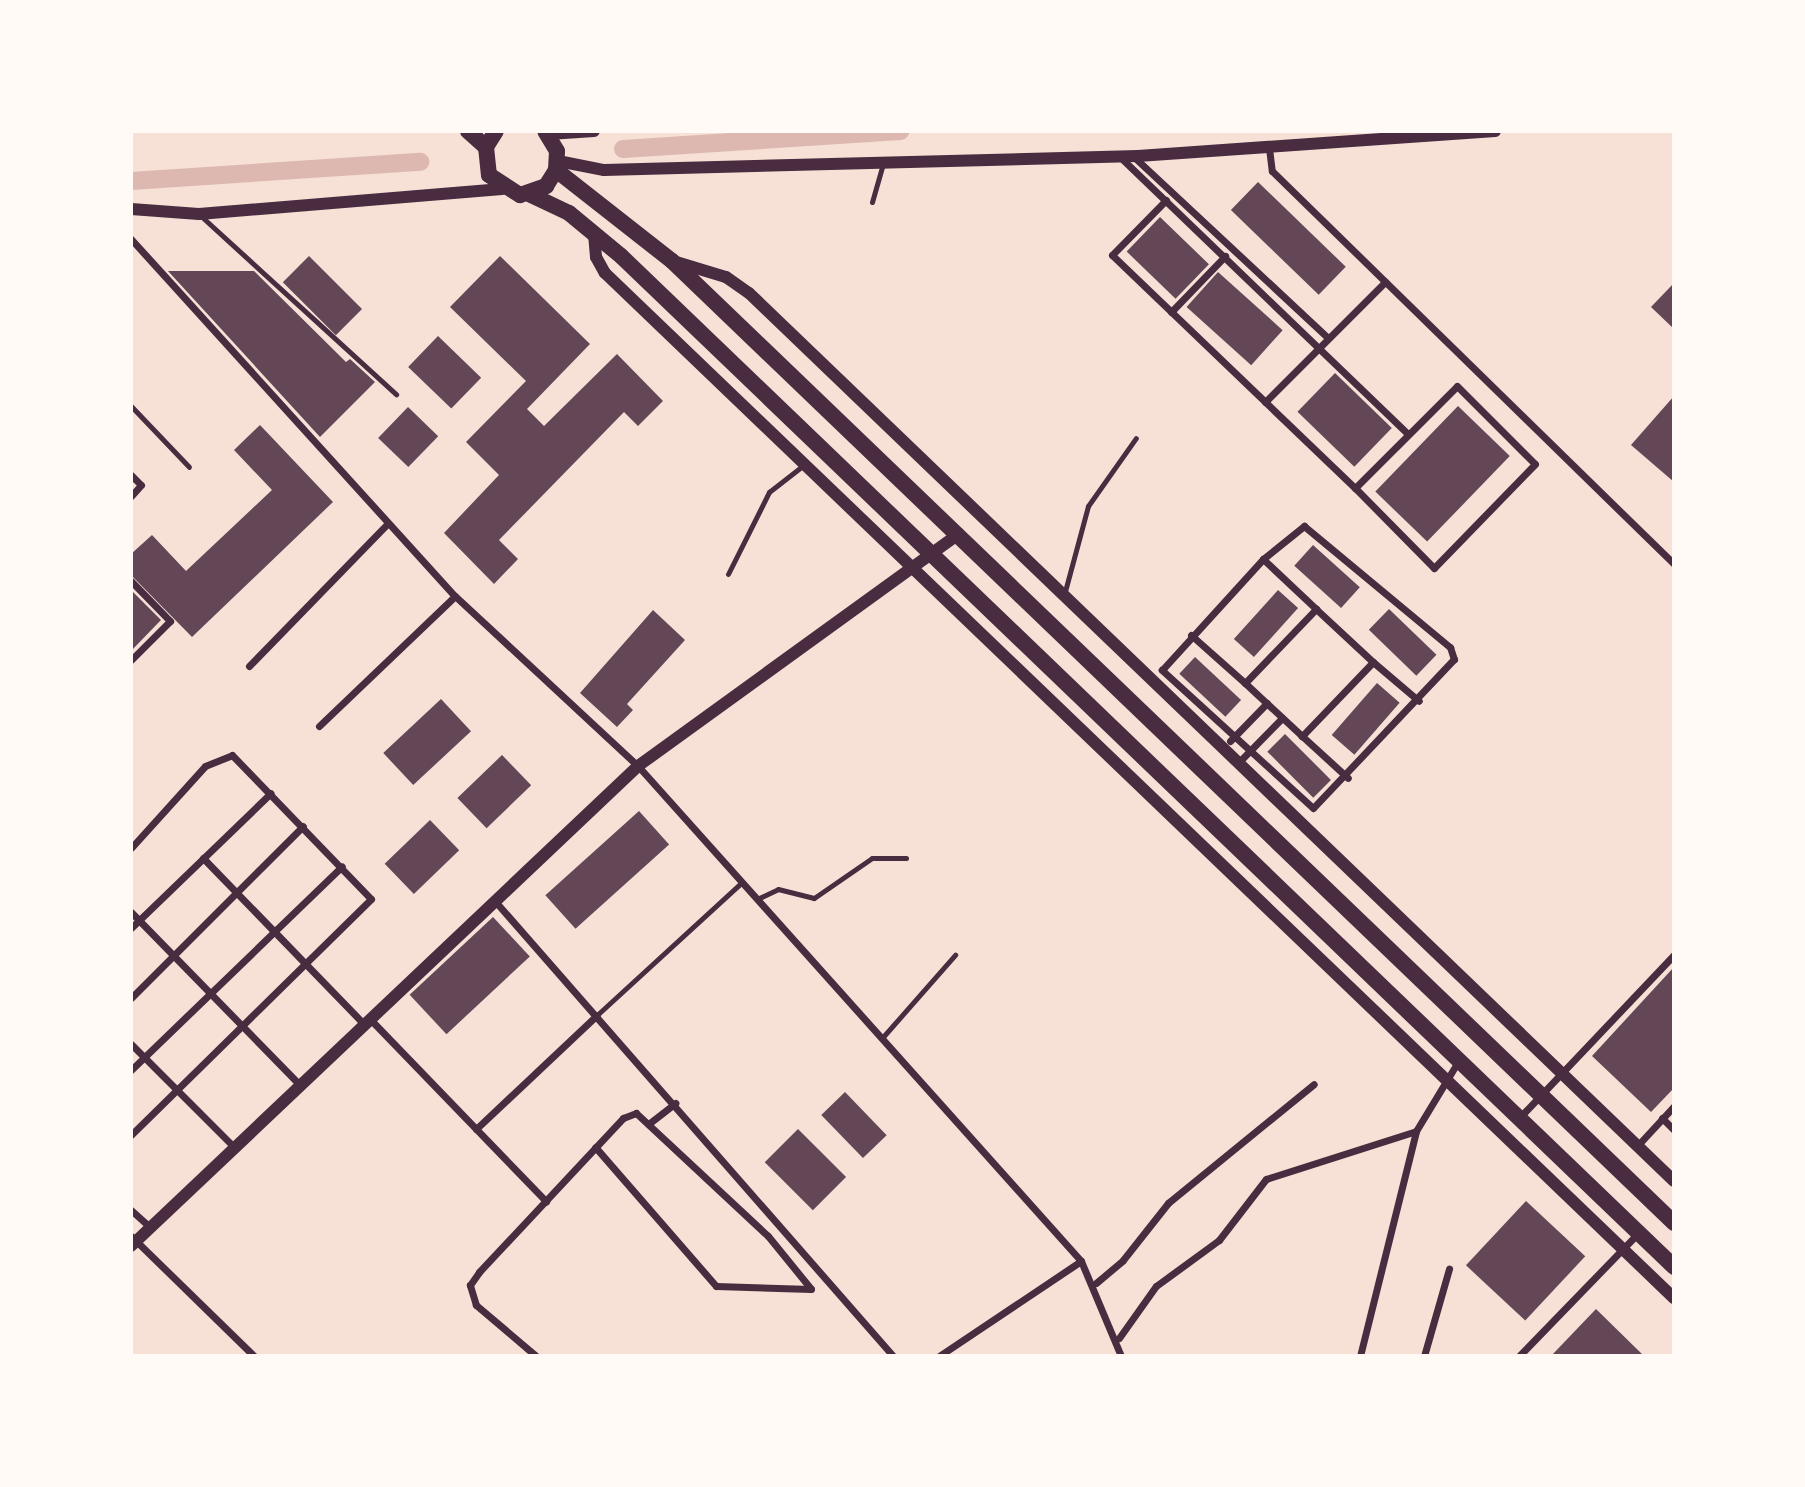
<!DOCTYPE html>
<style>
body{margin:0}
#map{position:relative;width:1805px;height:1487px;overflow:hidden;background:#f7e1d7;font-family:Jost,sans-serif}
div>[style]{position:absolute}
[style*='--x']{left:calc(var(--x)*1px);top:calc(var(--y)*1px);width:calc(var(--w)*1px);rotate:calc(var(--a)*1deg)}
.canal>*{height:18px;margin:-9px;padding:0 9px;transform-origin:9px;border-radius:9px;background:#dcb8b0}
.building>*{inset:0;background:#644757;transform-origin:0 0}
.service>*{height:5px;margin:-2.5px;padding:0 2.5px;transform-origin:2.5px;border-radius:2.5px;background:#4a2c40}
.minor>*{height:7px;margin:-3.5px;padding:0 3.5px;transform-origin:3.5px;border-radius:3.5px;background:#4a2c40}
.tertiary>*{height:12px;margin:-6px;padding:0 6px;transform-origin:6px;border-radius:6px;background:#4a2c40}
.primary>*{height:16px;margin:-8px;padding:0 8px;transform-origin:8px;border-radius:8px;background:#4a2c40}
span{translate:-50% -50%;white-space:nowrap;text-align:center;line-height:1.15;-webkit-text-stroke:7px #fffaf5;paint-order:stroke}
.frame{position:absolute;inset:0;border:133px solid #fffaf5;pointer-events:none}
</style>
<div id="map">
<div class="canal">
<div style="--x:623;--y:149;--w:278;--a:-3.7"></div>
<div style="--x:131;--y:181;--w:290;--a:-3.8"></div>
</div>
<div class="building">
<div style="left:1258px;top:182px;width:122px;height:39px;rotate:44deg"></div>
<div style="left:1160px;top:217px;width:68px;height:48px;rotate:44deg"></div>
<div style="left:309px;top:256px;width:75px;height:37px;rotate:45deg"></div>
<div style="clip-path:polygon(500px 256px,590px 344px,527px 409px,544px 426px,617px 354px,663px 401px,638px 426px,624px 412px,499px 540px,518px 559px,494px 584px,444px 533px,499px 475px,466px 442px,526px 381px,450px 307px)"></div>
<div style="clip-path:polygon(168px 271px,254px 271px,346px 362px,350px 359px,375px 382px,320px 437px)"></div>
<div style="left:1218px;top:272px;width:87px;height:47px;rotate:42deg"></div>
<div style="clip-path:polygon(1674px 283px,1674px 329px,1651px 307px)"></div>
<div style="left:438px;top:336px;width:60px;height:43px;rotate:44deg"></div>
<div style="left:1335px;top:373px;width:79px;height:54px;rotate:44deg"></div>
<div style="clip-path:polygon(1674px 396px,1674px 482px,1631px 445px)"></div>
<div style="left:1458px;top:406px;width:72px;height:119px;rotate:44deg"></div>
<div style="left:408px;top:407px;width:42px;height:43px;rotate:44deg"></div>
<div style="clip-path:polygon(260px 425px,333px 502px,192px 637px,131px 575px,131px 554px,152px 535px,186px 571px,272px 490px,234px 450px)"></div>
<div style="left:1313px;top:545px;width:63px;height:28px;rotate:42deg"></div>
<div style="clip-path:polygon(131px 590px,161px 620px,131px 651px)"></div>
<div style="left:1278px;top:590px;width:27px;height:66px;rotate:42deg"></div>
<div style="left:1389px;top:609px;width:66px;height:29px;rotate:44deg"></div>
<div style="clip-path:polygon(653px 610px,685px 640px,627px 704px,633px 710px,617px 727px,580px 693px)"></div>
<div style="left:1195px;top:657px;width:63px;height:23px;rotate:43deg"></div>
<div style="left:1377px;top:683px;width:30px;height:69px;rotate:41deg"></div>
<div style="left:441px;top:699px;width:44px;height:79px;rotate:47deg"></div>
<div style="left:1285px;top:734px;width:65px;height:25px;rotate:45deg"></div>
<div style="left:502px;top:755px;width:42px;height:62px;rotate:46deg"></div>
<div style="left:639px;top:811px;width:45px;height:126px;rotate:48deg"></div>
<div style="left:430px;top:820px;width:42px;height:63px;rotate:46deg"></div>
<div style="left:493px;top:917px;width:54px;height:114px;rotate:47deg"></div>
<div style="clip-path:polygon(1674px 967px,1674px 1088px,1651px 1112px,1592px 1056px)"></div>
<div style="left:845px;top:1092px;width:60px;height:33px;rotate:46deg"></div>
<div style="left:798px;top:1129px;width:68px;height:47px;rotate:45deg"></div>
<div style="left:1526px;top:1201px;width:81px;height:88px;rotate:43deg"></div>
<div style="clip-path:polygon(1596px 1309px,1644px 1356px,1551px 1356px)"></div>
</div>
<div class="service">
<div style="--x:872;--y:202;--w:40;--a:-74"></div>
<div style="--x:202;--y:217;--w:263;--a:42.4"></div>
<div style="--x:131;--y:406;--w:84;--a:46.4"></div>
<div style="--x:728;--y:574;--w:92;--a:-63.4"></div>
<div style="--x:769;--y:492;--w:46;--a:-37.9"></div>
<div style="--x:1064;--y:595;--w:92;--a:-74.9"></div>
<div style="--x:1088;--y:506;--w:83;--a:-54.8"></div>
<div style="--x:757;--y:899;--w:23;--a:-25"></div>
<div style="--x:778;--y:889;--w:37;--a:14"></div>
<div style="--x:814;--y:898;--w:70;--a:-34.6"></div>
<div style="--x:872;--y:858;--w:34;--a:0"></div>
<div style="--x:597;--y:1015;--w:197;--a:-42.5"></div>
<div style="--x:882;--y:1038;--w:111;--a:-48.7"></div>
</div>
<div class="minor">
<div style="--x:1269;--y:148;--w:23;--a:83"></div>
<div style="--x:1272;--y:171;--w:562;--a:44.35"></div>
<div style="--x:1119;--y:156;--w:401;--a:43.9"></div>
<div style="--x:1134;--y:157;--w:265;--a:43"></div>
<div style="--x:1166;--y:200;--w:77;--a:134.5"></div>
<div style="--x:1112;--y:255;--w:337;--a:43.8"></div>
<div style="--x:1355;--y:488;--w:144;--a:-45"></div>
<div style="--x:1457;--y:386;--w:110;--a:45"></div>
<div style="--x:1535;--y:464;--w:145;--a:134.2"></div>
<div style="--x:1434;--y:568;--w:112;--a:-134.6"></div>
<div style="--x:131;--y:239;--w:482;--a:47.8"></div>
<div style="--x:455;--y:596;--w:250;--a:42.9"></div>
<div style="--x:638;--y:766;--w:664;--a:48.17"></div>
<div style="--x:1081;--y:1261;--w:171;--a:146.2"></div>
<div style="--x:1171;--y:312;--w:78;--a:-46"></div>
<div style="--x:1265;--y:402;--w:170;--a:-45"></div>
<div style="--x:131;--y:475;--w:14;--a:45"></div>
<div style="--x:141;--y:485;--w:15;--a:132"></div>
<div style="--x:1304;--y:526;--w:190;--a:39.7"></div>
<div style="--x:1450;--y:647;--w:13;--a:72"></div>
<div style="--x:1454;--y:659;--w:205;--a:133.4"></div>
<div style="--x:1313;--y:808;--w:205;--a:-137.6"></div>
<div style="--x:1162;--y:670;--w:150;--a:-47.7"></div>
<div style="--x:1263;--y:559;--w:53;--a:-38.8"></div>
<div style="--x:1263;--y:559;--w:73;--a:43.3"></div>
<div style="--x:131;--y:581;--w:56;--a:45.7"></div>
<div style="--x:170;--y:621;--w:55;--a:135"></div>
<div style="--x:1316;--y:609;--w:78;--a:42.9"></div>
<div style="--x:1373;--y:662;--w:103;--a:133.8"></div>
<div style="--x:1302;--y:736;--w:78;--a:-137.1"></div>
<div style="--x:1245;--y:683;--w:103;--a:-46.2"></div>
<div style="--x:1191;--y:635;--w:72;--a:41.6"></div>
<div style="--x:1373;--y:662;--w:60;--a:40.3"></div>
<div style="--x:249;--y:666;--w:199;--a:-45.8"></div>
<div style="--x:319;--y:726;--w:188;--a:-43.7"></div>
<div style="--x:1302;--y:736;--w:62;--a:42.4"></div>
<div style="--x:1230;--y:741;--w:53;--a:-45.8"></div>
<div style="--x:1238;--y:763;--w:63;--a:-45.6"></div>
<div style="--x:131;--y:848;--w:110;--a:-47.9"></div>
<div style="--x:205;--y:766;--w:29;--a:-22"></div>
<div style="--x:232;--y:755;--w:200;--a:46"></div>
<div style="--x:371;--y:899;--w:337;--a:135.5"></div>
<div style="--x:203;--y:858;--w:228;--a:45.9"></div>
<div style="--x:494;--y:900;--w:606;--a:48.81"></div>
<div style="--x:131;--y:912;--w:239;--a:45.7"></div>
<div style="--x:131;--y:928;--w:194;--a:-44"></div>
<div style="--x:131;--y:998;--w:243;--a:-45"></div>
<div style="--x:369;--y:1018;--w:255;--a:46"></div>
<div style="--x:131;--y:1044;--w:143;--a:45"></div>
<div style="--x:131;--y:1070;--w:293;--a:-44"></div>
<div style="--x:1520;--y:1117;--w:224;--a:-46.5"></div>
<div style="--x:1662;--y:1118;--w:17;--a:45"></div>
<div style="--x:651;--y:1122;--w:31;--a:-38"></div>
<div style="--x:476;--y:1129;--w:166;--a:-43.3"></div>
<div style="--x:1638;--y:1145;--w:53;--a:-47.3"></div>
<div style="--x:131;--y:1210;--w:27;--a:42"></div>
<div style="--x:131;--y:1236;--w:172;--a:44.3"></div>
<div style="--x:1081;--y:1261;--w:103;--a:67.2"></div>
<div style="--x:1096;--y:1283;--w:35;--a:-40"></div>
<div style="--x:1123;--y:1260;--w:73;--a:-51.7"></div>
<div style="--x:1168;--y:1203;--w:188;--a:-39.2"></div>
<div style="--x:1119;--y:1338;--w:64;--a:-54.6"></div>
<div style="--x:1156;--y:1286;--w:78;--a:-36.1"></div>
<div style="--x:1219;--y:1240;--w:77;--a:-52.4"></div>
<div style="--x:1266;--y:1179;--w:157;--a:-17.7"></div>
<div style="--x:536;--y:1356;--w:79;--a:-139.6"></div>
<div style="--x:476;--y:1305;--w:21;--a:-107"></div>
<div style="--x:470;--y:1285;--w:16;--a:-55"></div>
<div style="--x:479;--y:1272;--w:211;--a:-46.9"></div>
<div style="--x:623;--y:1118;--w:14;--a:-21"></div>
<div style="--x:636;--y:1113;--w:180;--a:43"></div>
<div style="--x:768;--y:1236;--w:68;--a:50.9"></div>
<div style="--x:811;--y:1289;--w:95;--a:-178.2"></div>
<div style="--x:716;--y:1286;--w:184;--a:-131"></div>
<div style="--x:1360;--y:1356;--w:232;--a:-76"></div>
<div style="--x:1416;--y:1131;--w:83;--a:-58.8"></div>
<div style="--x:1424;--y:1356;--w:91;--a:-74"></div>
<div style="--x:1519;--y:1356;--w:171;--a:-45.9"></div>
</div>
<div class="tertiary">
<div style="--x:549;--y:134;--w:45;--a:-3.8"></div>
<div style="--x:558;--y:161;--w:47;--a:11.1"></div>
<div style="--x:604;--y:170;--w:534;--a:-1.5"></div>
<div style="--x:1138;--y:156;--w:358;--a:-4"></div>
<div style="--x:131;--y:209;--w:68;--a:4.2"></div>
<div style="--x:199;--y:214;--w:304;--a:-4.7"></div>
<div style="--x:594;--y:234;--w:23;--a:85"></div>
<div style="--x:596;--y:257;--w:18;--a:61"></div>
<div style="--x:605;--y:273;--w:1481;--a:43.8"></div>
<div style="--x:673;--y:261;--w:55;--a:16.8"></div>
<div style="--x:726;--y:277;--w:28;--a:35"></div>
<div style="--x:749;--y:293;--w:1282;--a:43.83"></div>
<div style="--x:131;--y:1246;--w:698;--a:-43.43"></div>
<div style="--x:638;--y:766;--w:396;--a:-35.9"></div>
</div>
<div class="primary">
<div style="--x:468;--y:131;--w:24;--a:42"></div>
<div style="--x:496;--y:131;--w:19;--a:122"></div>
<div style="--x:486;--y:147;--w:28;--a:84"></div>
<div style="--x:489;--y:175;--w:37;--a:33"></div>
<div style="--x:520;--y:195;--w:28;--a:-19"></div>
<div style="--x:546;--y:186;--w:19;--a:-58"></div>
<div style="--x:556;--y:170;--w:19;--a:-87"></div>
<div style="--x:557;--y:151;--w:23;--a:-121"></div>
<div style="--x:556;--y:170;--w:147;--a:38.1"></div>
<div style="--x:672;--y:261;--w:1389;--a:43.83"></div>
<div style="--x:529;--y:194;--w:44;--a:25.4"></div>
<div style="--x:569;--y:213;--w:67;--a:39.6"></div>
<div style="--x:621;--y:256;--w:1460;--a:43.83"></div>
</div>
<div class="frame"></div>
</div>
